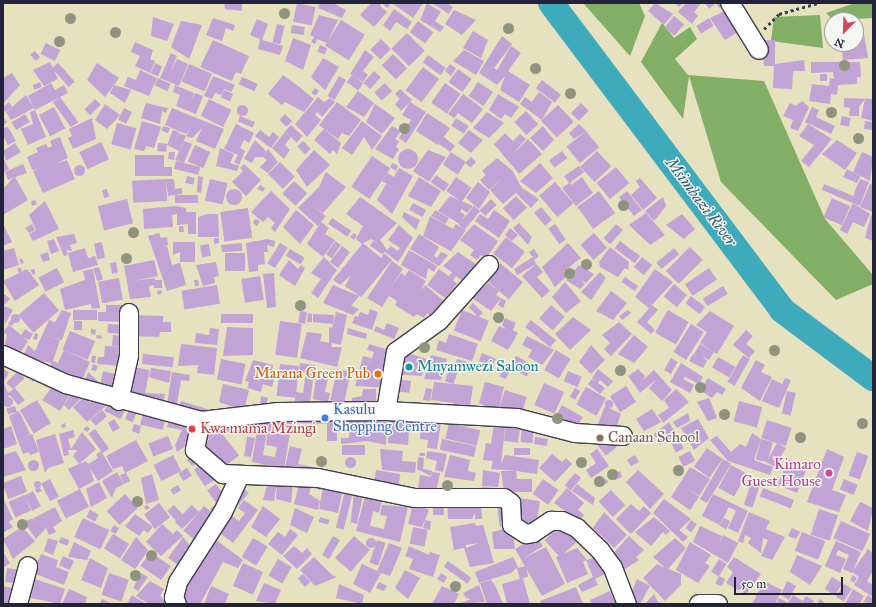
<!DOCTYPE html>
<style>
body{margin:0}
#map{position:relative;width:876px;height:607px;overflow:hidden;background:#e6e1be;font-family:"IM FELL Great Primer",serif}
div>[style]{position:absolute}
[style*='--x']{left:calc(var(--x)*1px);top:calc(var(--y)*1px);width:calc(var(--w)*1px);rotate:calc(var(--a)*1deg)}
.forest>*{inset:0;background:#82ae66}
.river>*{height:26px;margin:-13px;padding:0 13px;transform-origin:13px;border-radius:13px;background:#3dabbc}
.building>*{inset:0;background:#c2a3d5;transform-origin:0 0}
.round{border-radius:50%}
.path>*{height:2.5px;margin-top:-1.25px;transform-origin:0;background:repeating-linear-gradient(90deg,#3f3f4f 0 3px,transparent 0 6px)}
.roads{filter:drop-shadow(1px 0 #3f3f4f) drop-shadow(-1px 0 #3f3f4f) drop-shadow(0 1px #3f3f4f) drop-shadow(0 -1px #3f3f4f)}
.minor>*{height:18px;margin:-9px;padding:0 9px;transform-origin:9px;border-radius:9px;background:#fff}
.trees>*{width:11px;height:11px;margin:-5.5px;border-radius:50%;background:#90937f}
.dots>*{width:11px;height:11px;translate:-50% -50%;box-sizing:border-box;border:2px solid #f6f6f2;border-radius:50%}
span{translate:-50% -50%;white-space:nowrap;text-align:center;line-height:1.15;-webkit-text-stroke:3px #f6f6f2;paint-order:stroke}
.culture-label{font-size:15px;color:#0d838f}
.left{translate:0 -50%;text-align:left}
.food-label{font-size:15px;color:#c56008}
.right{translate:-100% -50%;text-align:right}
.shop-label{font-size:15px;color:#366cbe}
.health-label{font-size:15px;color:#be3a42}
.education-label{font-size:15px;color:#785e54}
.hotel-label{font-size:15px;color:#b23c85}
.water-label{font-size:16px;color:#2d596f;font-style:italic}
.frame{position:absolute;inset:0;border:4px solid #22223b;pointer-events:none}
.north{position:absolute;left:824px;top:12px;width:40px;height:40px;box-sizing:border-box;background:#f6f6f2;border:1px solid #a1a1a9;border-radius:50%;rotate:203deg;font-size:11px;font-weight:700;line-height:16px;text-align:center;color:#22223b}
.north::after{content:'';display:block;margin:auto;width:14px;height:18px;background:#d1495b;clip-path:polygon(50% 0,100% 100%,50% 72%,0 100%)}
.scale{position:absolute;left:734px;top:577px;width:109px;height:18px;box-sizing:border-box;border:2px solid #22223b;border-top:0;padding-left:5px;font-size:12px;line-height:14px;white-space:nowrap;color:#22223b;-webkit-text-stroke:3px #f6f6f2;paint-order:stroke}
</style>
<div id="map">
<div class="forest">
<div style="clip-path:polygon(583px 3px,639px 3px,645px 16px,630px 56px)"></div>
<div style="clip-path:polygon(855px 3px,873px 3px,873px 18px,833px 20px,826px 13px)"></div>
<div style="clip-path:polygon(820px 15px,823px 48px,771px 41px,774px 17px)"></div>
<div style="clip-path:polygon(662px 23px,674px 38px,690px 27px,697px 39px,675px 59px,688px 75px,764px 81px,825px 219px,873px 275px,873px 284px,836px 300px,721px 182px,689px 76px,683px 119px,641px 62px)"></div>
</div>
<div class="river">
<div style="--x:551;--y:3;--w:384;--a:53"></div>
<div style="--x:782;--y:310;--w:114;--a:36.8"></div>
</div>
<div class="building">
<div style="clip-path:polygon(224px 3px,242px 3px,242px 11px,225px 9px)"></div>
<div style="left:297px;top:3px;width:19px;height:19px;rotate:12deg"></div>
<div style="clip-path:polygon(320px 3px,333px 3px,346px 10px,342px 18px,318px 8px)"></div>
<div style="clip-path:polygon(371px 3px,382px 3px,380px 6px,387px 12px,374px 27px,360px 15px)"></div>
<div style="clip-path:polygon(387px 3px,390px 5px,388px 8px,383px 5px)"></div>
<div style="clip-path:polygon(392px 3px,423px 3px,413px 18px)"></div>
<div style="clip-path:polygon(427px 3px,441px 12px,435px 21px,444px 27px,440px 32px,420px 20px)"></div>
<div style="clip-path:polygon(432px 3px,447px 3px,453px 7px,449px 14px)"></div>
<div style="clip-path:polygon(655px 3px,673px 14px,664px 25px,648px 11px)"></div>
<div style="clip-path:polygon(674px 3px,683px 3px,679px 7px)"></div>
<div style="clip-path:polygon(686px 3px,701px 3px,694px 12px,698px 16px,692px 24px,678px 12px)"></div>
<div style="clip-path:polygon(705px 3px,722px 3px,723px 5px,719px 8px,716px 3px,709px 9px)"></div>
<div style="clip-path:polygon(394px 9px,412px 22px,407px 29px,396px 22px,390px 31px,383px 25px)"></div>
<div style="clip-path:polygon(729px 9px,743px 29px,725px 40px,710px 18px)"></div>
<div style="clip-path:polygon(454px 10px,476px 20px,462px 35px,445px 24px)"></div>
<div style="clip-path:polygon(319px 15px,338px 20px,327px 43px,317px 39px,315px 44px,311px 42px,314px 37px,310px 35px)"></div>
<div style="left:674px;top:16px;width:13px;height:15px;rotate:39deg"></div>
<div style="clip-path:polygon(153px 17px,174px 24px,167px 41px,151px 36px)"></div>
<div style="clip-path:polygon(213px 18px,235px 25px,233px 31px,226px 28px,222px 41px,206px 35px)"></div>
<div style="left:709px;top:18px;width:9px;height:15px;rotate:58deg"></div>
<div style="clip-path:polygon(257px 19px,268px 24px,262px 40px,283px 46px,280px 55px,258px 49px,260px 39px,250px 35px)"></div>
<div style="left:341px;top:20px;width:28px;height:30px;rotate:32deg"></div>
<div style="clip-path:polygon(181px 21px,202px 25px,189px 59px,171px 47px)"></div>
<div style="left:418px;top:21px;width:19px;height:14px;rotate:36deg"></div>
<div style="left:277px;top:24px;width:8px;height:19px;rotate:14deg"></div>
<div style="left:292px;top:25px;width:13px;height:8px;rotate:9deg"></div>
<div style="clip-path:polygon(856px 28px,863px 28px,868px 58px,843px 60px,842px 50px,855px 49px)"></div>
<div style="clip-path:polygon(473px 31px,488px 40px,481px 58px,463px 48px)"></div>
<div style="left:407px;top:33px;width:25px;height:22px;rotate:45deg"></div>
<div style="clip-path:polygon(502px 36px,512px 44px,494px 68px,497px 70px,511px 46px,521px 53px,508px 71px,530px 85px,519px 102px,500px 90px,505px 76px,497px 85px,479px 73px)"></div>
<div style="clip-path:polygon(293px 38px,311px 45px,303px 70px,285px 61px)"></div>
<div style="left:381px;top:39px;width:14px;height:15px;rotate:45deg"></div>
<div style="clip-path:polygon(213px 40px,249px 56px,241px 74px,236px 72px,232px 81px,200px 67px)"></div>
<div style="clip-path:polygon(762px 40px,775px 40px,775px 64px,804px 60px,805px 71px,793px 71px,792px 89px,773px 88px,774px 66px,764px 66px)"></div>
<div style="clip-path:polygon(135px 42px,153px 50px,150px 59px,155px 61px,150px 73px,135px 66px,140px 56px,131px 52px)"></div>
<div style="left:46px;top:43px;width:16px;height:12px;rotate:27deg"></div>
<div style="left:320px;top:45px;width:8px;height:7px;rotate:23deg"></div>
<div style="clip-path:polygon(365px 50px,374px 57px,363px 71px,368px 75px,363px 82px,350px 74px)"></div>
<div style="clip-path:polygon(464px 50px,484px 61px,476px 75px,453px 61px)"></div>
<div style="left:35px;top:51px;width:8px;height:6px;rotate:50deg"></div>
<div style="clip-path:polygon(171px 53px,177px 56px,170px 73px,177px 59px,188px 64px,179px 86px,160px 78px)"></div>
<div style="left:393px;top:54px;width:20px;height:16px;rotate:45deg"></div>
<div style="left:428px;top:55px;width:22px;height:9px;rotate:36deg"></div>
<div style="clip-path:polygon(323px 58px,339px 67px,325px 90px,311px 77px)"></div>
<div style="clip-path:polygon(50px 62px,58px 79px,44px 86px,33px 70px)"></div>
<div style="clip-path:polygon(811px 62px,860px 62px,861px 77px,857px 77px,857px 84px,838px 85px,837px 95px,831px 94px,830px 104px,809px 101px,812px 84px,829px 86px,830px 78px,834px 79px,833px 72px,811px 73px)"></div>
<div style="left:58px;top:63px;width:25px;height:8px;rotate:48deg"></div>
<div style="clip-path:polygon(97px 63px,119px 78px,105px 97px,87px 80px)"></div>
<div style="left:155px;top:63px;width:8px;height:11px;rotate:23deg"></div>
<div style="left:189px;top:64px;width:25px;height:19px;rotate:23deg"></div>
<div style="clip-path:polygon(450px 64px,456px 68px,451px 76px,445px 71px)"></div>
<div style="left:423px;top:67px;width:20px;height:29px;rotate:37deg"></div>
<div style="left:458px;top:69px;width:17px;height:16px;rotate:36deg"></div>
<div style="clip-path:polygon(140px 70px,157px 78px,149px 96px,124px 86px,128px 77px,136px 80px)"></div>
<div style="left:374px;top:71px;width:9px;height:16px;rotate:41deg"></div>
<div style="clip-path:polygon(12px 73px,20px 85px,3px 104px,3px 78px)"></div>
<div style="left:820px;top:74px;width:7px;height:7px"></div>
<div style="clip-path:polygon(283px 75px,298px 86px,293px 92px,298px 86px,314px 99px,304px 112px,285px 102px,282px 105px,268px 94px)"></div>
<div style="left:352px;top:75px;width:14px;height:9px;rotate:36deg"></div>
<div style="clip-path:polygon(213px 76px,235px 85px,231px 92px,224px 89px,221px 95px,215px 93px,212px 99px,204px 96px)"></div>
<div style="left:339px;top:76px;width:8px;height:23px;rotate:30deg"></div>
<div style="left:242px;top:77px;width:17px;height:8px;rotate:24deg"></div>
<div style="left:158px;top:78px;width:14px;height:8px;rotate:25deg"></div>
<div style="left:542px;top:80px;width:24px;height:10px;rotate:38deg"></div>
<div style="left:40px;top:82px;width:5px;height:8px;rotate:68deg"></div>
<div style="left:478px;top:82px;width:18px;height:17px;rotate:34deg"></div>
<div style="clip-path:polygon(51px 83px,55px 90px,64px 85px,68px 93px,35px 110px,28px 96px)"></div>
<div style="left:385px;top:83px;width:11px;height:14px;rotate:49deg"></div>
<div style="left:445px;top:83px;width:19px;height:24px;rotate:35deg"></div>
<div style="clip-path:polygon(114px 85px,131px 90px,125px 103px,110px 93px)"></div>
<div style="clip-path:polygon(175px 85px,194px 93px,191px 100px,195px 93px,203px 96px,196px 114px,176px 106px,180px 95px,173px 92px)"></div>
<div style="left:315px;top:88px;width:5px;height:6px;rotate:37deg"></div>
<div style="clip-path:polygon(400px 89px,412px 100px,401px 111px,395px 104px,400px 99px,395px 94px)"></div>
<div style="left:224px;top:90px;width:10px;height:8px;rotate:24deg"></div>
<div style="clip-path:polygon(358px 91px,374px 103px,364px 117px,346px 107px)"></div>
<div style="clip-path:polygon(539px 92px,552px 102px,542px 120px,520px 104px,525px 97px,532px 102px)"></div>
<div style="clip-path:polygon(463px 94px,483px 109px,472px 123px,458px 113px,454px 118px,448px 114px)"></div>
<div style="clip-path:polygon(498px 94px,519px 107px,511px 118px,505px 114px,501px 119px,489px 110px)"></div>
<div style="clip-path:polygon(26px 95px,34px 108px,11px 120px,6px 112px)"></div>
<div style="left:60px;top:97px;width:31px;height:9px;rotate:54deg"></div>
<div style="clip-path:polygon(318px 97px,324px 102px,330px 98px,335px 102px,322px 117px,317px 112px,315px 115px,321px 120px,307px 137px,295px 124px)"></div>
<div style="clip-path:polygon(844px 98px,873px 99px,873px 121px,861px 118px,865px 99px,859px 107px,859px 116px,849px 116px,850px 108px,844px 107px)"></div>
<div style="left:95px;top:99px;width:8px;height:15px;rotate:45deg"></div>
<div style="left:209px;top:99px;width:25px;height:19px;rotate:26deg"></div>
<div style="clip-path:polygon(802px 101px,809px 107px,798px 131px,790px 128px,793px 120px,783px 116px,790px 103px,796px 106px)"></div>
<div style="clip-path:polygon(9px 102px,12px 107px,5px 112px,3px 107px)"></div>
<div style="clip-path:polygon(337px 102px,361px 120px,349px 136px,342px 133px,338px 139px,319px 125px)"></div>
<div style="clip-path:polygon(410px 102px,426px 112px,406px 143px,399px 138px,411px 120px,402px 115px)"></div>
<div style="clip-path:polygon(146px 103px,168px 108px,166px 113px,162px 111px,160px 124px,141px 118px)"></div>
<div style="left:581px;top:103px;width:11px;height:14px;rotate:45deg"></div>
<div style="clip-path:polygon(105px 104px,120px 115px,107px 129px,95px 120px)"></div>
<div style="clip-path:polygon(375px 104px,395px 118px,382px 134px,366px 122px)"></div>
<div class="round" style="left:236.5px;top:104.5px;width:11px;height:11px"></div>
<div style="left:558px;top:105px;width:23px;height:23px;rotate:47deg"></div>
<div style="left:54px;top:107px;width:24px;height:17px;rotate:62deg"></div>
<div style="clip-path:polygon(812px 107px,819px 110px,816px 117px,835px 126px,831px 134px,805px 122px)"></div>
<div style="left:124px;top:108px;width:9px;height:13px;rotate:27deg"></div>
<div style="clip-path:polygon(172px 108px,224px 129px,215px 149px,196px 141px,202px 128px,192px 138px,186px 136px,190px 129px,186px 134px,165px 125px)"></div>
<div style="left:827px;top:108px;width:8px;height:5px;rotate:14deg"></div>
<div style="clip-path:polygon(35px 110px,46px 137px,28px 145px,21px 129px,33px 124px,30px 112px)"></div>
<div style="left:526px;top:111px;width:18px;height:16px;rotate:47deg"></div>
<div style="clip-path:polygon(487px 112px,504px 123px,489px 138px,473px 128px)"></div>
<div style="clip-path:polygon(427px 113px,450px 128px,444px 137px,455px 146px,450px 152px,439px 144px,442px 138px,438px 145px,416px 131px)"></div>
<div style="left:25px;top:114px;width:9px;height:16px;rotate:58deg"></div>
<div style="left:285px;top:114px;width:10px;height:8px;rotate:45deg"></div>
<div style="left:240px;top:116px;width:16px;height:6px;rotate:22deg"></div>
<div style="left:842px;top:116px;width:9px;height:9px;rotate:13deg"></div>
<div style="clip-path:polygon(3px 117px,7px 122px,3px 126px)"></div>
<div style="clip-path:polygon(92px 118px,96px 139px,73px 149px,68px 138px,72px 136px,69px 129px)"></div>
<div style="left:456px;top:118px;width:15px;height:9px;rotate:32deg"></div>
<div style="clip-path:polygon(142px 121px,161px 127px,154px 148px,146px 146px,144px 151px,134px 149px)"></div>
<div style="clip-path:polygon(362px 121px,382px 136px,372px 150px,364px 137px,352px 155px,342px 148px)"></div>
<div style="left:865px;top:121px;width:8px;height:8px;rotate:7deg"></div>
<div style="left:117px;top:123px;width:20px;height:22px;rotate:15deg"></div>
<div style="clip-path:polygon(236px 124px,254px 133px,249px 143px,244px 140px,240px 148px,245px 151px,239px 165px,234px 162px,238px 155px,224px 149px)"></div>
<div style="clip-path:polygon(579px 124px,586px 131px,574px 139px,569px 133px)"></div>
<div style="clip-path:polygon(808px 124px,832px 139px,809px 167px,801px 161px,814px 145px,799px 136px)"></div>
<div style="left:291px;top:125px;width:16px;height:9px;rotate:43deg"></div>
<div style="clip-path:polygon(163px 126px,170px 128px,168px 133px,162px 131px)"></div>
<div style="clip-path:polygon(392px 126px,401px 131px,395px 139px,399px 141px,396px 147px,399px 149px,393px 159px,375px 149px)"></div>
<div style="clip-path:polygon(543px 126px,554px 140px,543px 151px,530px 138px)"></div>
<div style="clip-path:polygon(8px 127px,16px 141px,8px 145px,3px 136px,3px 128px)"></div>
<div style="clip-path:polygon(324px 129px,341px 143px,337px 154px,333px 150px,330px 154px,314px 140px)"></div>
<div style="clip-path:polygon(173px 130px,179px 132px,173px 144px,179px 133px,186px 136px,179px 151px,167px 145px)"></div>
<div style="clip-path:polygon(260px 130px,269px 137px,273px 132px,279px 137px,271px 148px,255px 136px)"></div>
<div style="clip-path:polygon(469px 130px,483px 140px,471px 153px,458px 143px)"></div>
<div style="left:586px;top:131px;width:21px;height:25px;rotate:51deg"></div>
<div style="clip-path:polygon(285px 132px,291px 137px,285px 145px,290px 150px,284px 159px,272px 148px)"></div>
<div style="clip-path:polygon(505px 133px,513px 141px,520px 134px,526px 139px,512px 155px,528px 139px,542px 154px,519px 174px,494px 144px)"></div>
<div style="clip-path:polygon(60px 137px,68px 158px,55px 164px,67px 160px,75px 179px,43px 193px,33px 171px,38px 169px,32px 170px,27px 157px,38px 152px,36px 148px,46px 144px,48px 148px,52px 146px,50px 141px)"></div>
<div style="clip-path:polygon(255px 140px,266px 151px,264px 155px,268px 149px,278px 162px,268px 173px,260px 167px,267px 160px,263px 157px,255px 157px,252px 163px,244px 159px)"></div>
<div style="clip-path:polygon(837px 140px,857px 153px,845px 170px,822px 154px)"></div>
<div style="clip-path:polygon(184px 141px,192px 144px,184px 163px,175px 160px)"></div>
<div style="left:303px;top:141px;width:11px;height:8px;rotate:45deg"></div>
<div style="left:101px;top:142px;width:19px;height:24px;rotate:65deg"></div>
<div style="clip-path:polygon(15px 143px,21px 152px,6px 161px,3px 151px)"></div>
<div style="left:158px;top:143px;width:9px;height:8px;rotate:6deg"></div>
<div style="left:195px;top:145px;width:17px;height:18px;rotate:24deg"></div>
<div style="clip-path:polygon(220px 148px,234px 154px,230px 163px,239px 166px,237px 171px,216px 166px)"></div>
<div class="round" style="left:398px;top:149px;width:20px;height:20px"></div>
<div style="clip-path:polygon(314px 150px,330px 165px,307px 187px,296px 170px)"></div>
<div style="clip-path:polygon(428px 150px,446px 157px,429px 182px,413px 171px)"></div>
<div style="left:562px;top:151px;width:9px;height:16px;rotate:54deg"></div>
<div style="left:597px;top:151px;width:21px;height:23px;rotate:47deg"></div>
<div style="clip-path:polygon(169px 152px,175px 152px,174px 160px,168px 159px)"></div>
<div style="left:451px;top:152px;width:18px;height:15px;rotate:34deg"></div>
<div style="clip-path:polygon(862px 152px,873px 157px,870px 181px,853px 172px)"></div>
<div style="clip-path:polygon(135px 155px,164px 155px,164px 167px,172px 167px,172px 176px,135px 176px)"></div>
<div style="left:372px;top:156px;width:22px;height:37px;rotate:34deg"></div>
<div style="left:471px;top:157px;width:7px;height:8px;rotate:45deg"></div>
<div style="clip-path:polygon(3px 158px,9px 169px,3px 173px)"></div>
<div style="clip-path:polygon(497px 158px,512px 170px,522px 188px,539px 199px,531px 208px,516px 193px,503px 204px,490px 190px,503px 177px,489px 190px,480px 180px,486px 175px,482px 171px)"></div>
<div style="left:176px;top:161px;width:25px;height:8px;rotate:14deg"></div>
<div style="left:280px;top:162px;width:21px;height:17px;rotate:45deg"></div>
<div style="clip-path:polygon(393px 163px,398px 166px,396px 171px,390px 167px)"></div>
<div style="clip-path:polygon(540px 163px,553px 178px,536px 193px,520px 181px)"></div>
<div style="clip-path:polygon(23px 164px,27px 173px,15px 177px,28px 200px,3px 215px,3px 189px,14px 177px,8px 180px,5px 172px)"></div>
<div style="clip-path:polygon(244px 164px,261px 180px,246px 196px,232px 182px,243px 171px,240px 168px)"></div>
<div class="round" style="left:73.5px;top:164.5px;width:11px;height:11px"></div>
<div style="clip-path:polygon(579px 166px,584px 172px,570px 183px,571px 185px,582px 177px,593px 193px,576px 206px,562px 188px,569px 183px,564px 176px)"></div>
<div style="left:616px;top:167px;width:21px;height:25px;rotate:51deg"></div>
<div style="clip-path:polygon(399px 168px,413px 176px,392px 214px,377px 200px,386px 184px,396px 190px,382px 181px,387px 173px,394px 177px)"></div>
<div style="clip-path:polygon(847px 169px,860px 176px,857px 183px,843px 177px)"></div>
<div style="clip-path:polygon(326px 172px,346px 187px,323px 213px,310px 204px,326px 216px,318px 226px,298px 208px,319px 187px)"></div>
<div style="left:436px;top:175px;width:16px;height:9px;rotate:35deg"></div>
<div style="left:187px;top:176px;width:8px;height:7px;rotate:14deg"></div>
<div style="clip-path:polygon(198px 176px,203px 177px,201px 193px,197px 192px)"></div>
<div style="clip-path:polygon(419px 177px,441px 191px,431px 207px,408px 196px)"></div>
<div style="left:456px;top:177px;width:19px;height:17px;rotate:35deg"></div>
<div style="clip-path:polygon(640px 178px,657px 198px,643px 210px,631px 195px,640px 187px,636px 181px)"></div>
<div style="left:166px;top:179px;width:22px;height:34px;rotate:87deg"></div>
<div style="clip-path:polygon(166px 179px,174px 179px,175px 189px,182px 188px,182px 194px,168px 196px)"></div>
<div style="left:210px;top:179px;width:18px;height:22px;rotate:13deg"></div>
<div style="clip-path:polygon(860px 179px,869px 182px,860px 206px,822px 190px,824px 184px,853px 196px)"></div>
<div style="left:294px;top:181px;width:18px;height:17px;rotate:43deg"></div>
<div style="clip-path:polygon(478px 182px,490px 192px,479px 209px,466px 198px)"></div>
<div style="left:555px;top:182px;width:28px;height:21px;rotate:49deg"></div>
<div style="clip-path:polygon(870px 184px,873px 185px,873px 212px,860px 207px)"></div>
<div style="clip-path:polygon(260px 185px,265px 188px,263px 192px,257px 189px)"></div>
<div class="round" style="left:226px;top:189px;width:16px;height:16px"></div>
<div style="left:107px;top:189px;width:8px;height:5px;rotate:76deg"></div>
<div style="clip-path:polygon(271px 191px,290px 209px,275px 232px,271px 228px,275px 223px,268px 217px,263px 222px,251px 212px)"></div>
<div style="clip-path:polygon(599px 191px,615px 213px,593px 229px,582px 213px,592px 205px,582px 213px,577px 207px)"></div>
<div style="left:627px;top:191px;width:24px;height:10px;rotate:52deg"></div>
<div style="left:198px;top:195px;width:8px;height:23px;rotate:90deg"></div>
<div style="clip-path:polygon(450px 196px,473px 206px,467px 213px,462px 209px,460px 212px,465px 215px,460px 224px,438px 211px)"></div>
<div style="left:516px;top:196px;width:16px;height:18px;rotate:47deg"></div>
<div style="clip-path:polygon(360px 197px,397px 223px,380px 240px,387px 250px,382px 254px,370px 246px,373px 241px,379px 244px,371px 239px,362px 244px,356px 239px,363px 226px,346px 214px)"></div>
<div style="clip-path:polygon(663px 197px,666px 206px,654px 221px,645px 211px)"></div>
<div style="left:832px;top:198px;width:20px;height:21px;rotate:24deg"></div>
<div style="left:127px;top:199px;width:25px;height:30px;rotate:76deg"></div>
<div style="left:491px;top:199px;width:8px;height:16px;rotate:45deg"></div>
<div style="clip-path:polygon(35px 200px,37px 204px,32px 206px,31px 202px)"></div>
<div style="clip-path:polygon(45px 201px,59px 229px,33px 241px,29px 234px,36px 230px,29px 215px)"></div>
<div style="left:413px;top:203px;width:15px;height:8px;rotate:28deg"></div>
<div style="clip-path:polygon(853px 203px,870px 214px,864px 227px,853px 222px,847px 234px,840px 230px)"></div>
<div style="clip-path:polygon(176px 206px,186px 208px,186px 212px,196px 212px,196px 234px,188px 234px,188px 224px,177px 225px,177px 214px,172px 215px,173px 227px,144px 229px,143px 209px)"></div>
<div style="left:474px;top:206px;width:8px;height:24px;rotate:40deg"></div>
<div style="left:541px;top:207px;width:17px;height:9px;rotate:50deg"></div>
<div style="left:248px;top:208px;width:30px;height:28px;rotate:82deg"></div>
<div style="clip-path:polygon(296px 210px,314px 225px,300px 244px,283px 227px)"></div>
<div style="left:435px;top:210px;width:16px;height:7px;rotate:30deg"></div>
<div style="clip-path:polygon(494px 210px,510px 221px,499px 238px,475px 221px,480px 214px,488px 219px)"></div>
<div style="clip-path:polygon(404px 212px,420px 220px,416px 230px,402px 217px)"></div>
<div style="clip-path:polygon(646px 213px,665px 235px,650px 245px,629px 225px)"></div>
<div style="clip-path:polygon(207px 214px,218px 214px,219px 237px,198px 237px,198px 217px)"></div>
<div style="clip-path:polygon(682px 214px,695px 229px,684px 239px,666px 225px)"></div>
<div style="clip-path:polygon(871px 215px,873px 216px,873px 241px,865px 238px)"></div>
<div style="clip-path:polygon(430px 216px,453px 229px,456px 224px,466px 230px,451px 251px,423px 236px)"></div>
<div style="left:332px;top:218px;width:23px;height:7px;rotate:34deg"></div>
<div style="clip-path:polygon(255px 219px,260px 221px,257px 226px,253px 223px)"></div>
<div style="clip-path:polygon(321px 222px,329px 228px,325px 234px,335px 240px,323px 257px,307px 244px)"></div>
<div style="clip-path:polygon(519px 223px,532px 237px,528px 245px,513px 228px)"></div>
<div style="clip-path:polygon(3px 224px,12px 242px,3px 246px)"></div>
<div style="clip-path:polygon(32px 224px,35px 230px,29px 233px,25px 228px)"></div>
<div style="clip-path:polygon(474px 224px,498px 241px,486px 259px,481px 255px,477px 260px,470px 255px,474px 250px,460px 240px)"></div>
<div style="left:555px;top:224px;width:19px;height:8px;rotate:55deg"></div>
<div style="left:616px;top:224px;width:9px;height:19px;rotate:41deg"></div>
<div style="clip-path:polygon(399px 225px,413px 238px,398px 262px,385px 252px,391px 246px,398px 251px,400px 248px,388px 240px)"></div>
<div style="clip-path:polygon(179px 226px,183px 226px,184px 232px,179px 232px)"></div>
<div style="clip-path:polygon(510px 228px,518px 235px,512px 241px,505px 235px)"></div>
<div style="clip-path:polygon(159px 233px,161px 238px,167px 237px,168px 245px,163px 247px,167px 246px,172px 265px,180px 263px,186px 285px,167px 291px,148px 236px)"></div>
<div style="clip-path:polygon(354px 233px,357px 236px,354px 240px,350px 237px)"></div>
<div style="left:594px;top:233px;width:20px;height:18px;rotate:49deg"></div>
<div style="clip-path:polygon(74px 234px,77px 243px,70px 245px,72px 251px,66px 250px,68px 255px,64px 256px,56px 237px)"></div>
<div style="clip-path:polygon(419px 234px,439px 247px,434px 256px,437px 258px,441px 252px,448px 255px,439px 266px,410px 249px)"></div>
<div style="left:506px;top:237px;width:24px;height:21px;rotate:38deg"></div>
<div style="clip-path:polygon(214px 238px,219px 238px,219px 243px,214px 244px)"></div>
<div style="clip-path:polygon(54px 239px,59px 251px,51px 254px,47px 241px)"></div>
<div style="clip-path:polygon(267px 239px,275px 241px,274px 247px,267px 245px,268px 252px,264px 252px,265px 264px,258px 265px,258px 271px,249px 272px,246px 243px)"></div>
<div style="left:335px;top:241px;width:7px;height:16px;rotate:34deg"></div>
<div style="left:620px;top:241px;width:25px;height:9px;rotate:37deg"></div>
<div style="left:102px;top:242px;width:16px;height:8px;rotate:79deg"></div>
<div style="clip-path:polygon(173px 242px,195px 242px,195px 262px,180px 262px,180px 252px,173px 255px)"></div>
<div style="clip-path:polygon(242px 243px,242px 251px,222px 252px,221px 245px)"></div>
<div style="left:280px;top:243px;width:9px;height:24px;rotate:32deg"></div>
<div style="clip-path:polygon(363px 243px,381px 258px,384px 253px,392px 260px,361px 297px,345px 286px,351px 275px,340px 285px,333px 280px)"></div>
<div style="clip-path:polygon(568px 243px,581px 258px,563px 272px,567px 276px,555px 287px,542px 267px)"></div>
<div style="left:209px;top:244px;width:12px;height:9px;rotate:81deg"></div>
<div style="left:342px;top:246px;width:10px;height:20px;rotate:37deg"></div>
<div style="clip-path:polygon(610px 247px,629px 262px,628px 270px,625px 268px,618px 277px,600px 267px,599px 262px)"></div>
<div style="left:690px;top:247px;width:18px;height:34px;rotate:45deg"></div>
<div style="clip-path:polygon(14px 248px,19px 265px,3px 270px,3px 251px)"></div>
<div style="clip-path:polygon(85px 248px,88px 258px,95px 256px,98px 265px,73px 272px,68px 253px)"></div>
<div style="left:674px;top:248px;width:8px;height:23px;rotate:50deg"></div>
<div style="left:290px;top:249px;width:17px;height:8px;rotate:31deg"></div>
<div style="clip-path:polygon(534px 249px,539px 256px,534px 260px,536px 264px,517px 275px,514px 269px,533px 257px,529px 252px)"></div>
<div style="clip-path:polygon(409px 250px,437px 266px,434px 272px,428px 268px,426px 279px,401px 265px)"></div>
<div style="clip-path:polygon(48px 252px,50px 260px,43px 262px,40px 255px)"></div>
<div style="clip-path:polygon(458px 252px,477px 265px,464px 282px,456px 276px,453px 280px,457px 284px,445px 298px,427px 285px,439px 269px,449px 276px,452px 272px,443px 266px)"></div>
<div style="left:225px;top:253px;width:20px;height:18px"></div>
<div style="clip-path:polygon(324px 257px,337px 270px,318px 298px,311px 293px,321px 279px,311px 273px)"></div>
<div style="left:642px;top:257px;width:13px;height:13px;rotate:39deg"></div>
<div style="clip-path:polygon(22px 258px,24px 263px,21px 264px,19px 260px)"></div>
<div style="clip-path:polygon(154px 260px,158px 276px,133px 281px,155px 278px,154px 285px,149px 286px,151px 297px,130px 299px,124px 266px)"></div>
<div style="clip-path:polygon(289px 260px,298px 269px,301px 265px,305px 268px,295px 286px,279px 275px)"></div>
<div style="clip-path:polygon(392px 261px,403px 269px,386px 294px,401px 273px,405px 276px,409px 270px,426px 281px,420px 291px,425px 285px,445px 302px,434px 318px,427px 313px,424px 318px,417px 314px,414px 317px,395px 305px,397px 301px,389px 296px,382px 307px,367px 298px)"></div>
<div style="left:116px;top:262px;width:11px;height:6px;rotate:80deg"></div>
<div style="clip-path:polygon(216px 262px,219px 276px,214px 277px,215px 283px,203px 286px,196px 265px)"></div>
<div style="left:500px;top:263px;width:30px;height:22px;rotate:40deg"></div>
<div style="clip-path:polygon(536px 264px,543px 272px,537px 277px,550px 291px,542px 298px,522px 276px)"></div>
<div style="clip-path:polygon(579px 265px,594px 274px,586px 283px,581px 279px,585px 284px,580px 289px,566px 280px)"></div>
<div style="clip-path:polygon(20px 267px,22px 271px,19px 273px,17px 269px)"></div>
<div style="left:99px;top:267px;width:13px;height:6px;rotate:72deg"></div>
<div style="left:57px;top:268px;width:16px;height:21px;rotate:63deg"></div>
<div style="left:709px;top:268px;width:14px;height:29px;rotate:56deg"></div>
<div style="clip-path:polygon(27px 269px,39px 285px,15px 301px,3px 281px)"></div>
<div style="clip-path:polygon(34px 269px,36px 273px,33px 275px,30px 270px)"></div>
<div style="clip-path:polygon(93px 269px,100px 308px,92px 309px,91px 304px,65px 310px,60px 289px,85px 280px,83px 271px)"></div>
<div style="clip-path:polygon(655px 269px,673px 282px,649px 308px,635px 297px)"></div>
<div style="clip-path:polygon(600px 272px,606px 278px,591px 300px,581px 292px)"></div>
<div style="clip-path:polygon(274px 273px,276px 307px,267px 308px,263px 274px)"></div>
<div style="left:260px;top:276px;width:24px;height:19px;rotate:81deg"></div>
<div style="left:625px;top:277px;width:16px;height:6px;rotate:35deg"></div>
<div style="left:119px;top:278px;width:22px;height:21px;rotate:80deg"></div>
<div style="left:162px;top:280px;width:8px;height:8px;rotate:90deg"></div>
<div style="clip-path:polygon(194px 280px,198px 280px,199px 286px,195px 286px)"></div>
<div style="clip-path:polygon(565px 282px,581px 301px,566px 313px,552px 297px)"></div>
<div style="clip-path:polygon(488px 283px,499px 291px,496px 295px,501px 298px,491px 311px,472px 298px)"></div>
<div style="left:674px;top:284px;width:17px;height:16px;rotate:40deg"></div>
<div style="left:217px;top:285px;width:19px;height:36px;rotate:81deg"></div>
<div style="clip-path:polygon(333px 285px,359px 296px,351px 306px,359px 309px,353px 315px,323px 303px)"></div>
<div style="left:723px;top:286px;width:9px;height:24px;rotate:58deg"></div>
<div style="clip-path:polygon(161px 290px,162px 293px,158px 295px,157px 291px)"></div>
<div style="clip-path:polygon(611px 291px,627px 303px,613px 320px,596px 311px)"></div>
<div style="clip-path:polygon(3px 293px,10px 299px,3px 306px)"></div>
<div style="left:44px;top:293px;width:23px;height:34px;rotate:49deg"></div>
<div style="left:691px;top:296px;width:18px;height:9px;rotate:38deg"></div>
<div style="clip-path:polygon(501px 298px,506px 301px,503px 308px,498px 305px)"></div>
<div style="left:473px;top:303px;width:14px;height:6px;rotate:45deg"></div>
<div style="clip-path:polygon(106px 305px,126px 305px,126px 322px,98px 321px,98px 312px,106px 312px)"></div>
<div style="left:551px;top:305px;width:18px;height:18px;rotate:41deg"></div>
<div style="clip-path:polygon(652px 305px,658px 310px,647px 322px,655px 330px,651px 334px,637px 322px)"></div>
<div style="clip-path:polygon(5px 306px,13px 310px,5px 324px,3px 310px)"></div>
<div style="clip-path:polygon(370px 309px,378px 312px,372px 330px,352px 323px,355px 316px,358px 317px,360px 312px,368px 315px)"></div>
<div style="clip-path:polygon(62px 310px,71px 313px,62px 340px,47px 336px,60px 340px,53px 361px,58px 363px,64px 350px,90px 362px,82px 380px,66px 378px,68px 374px,50px 368px,51px 363px,23px 357px,28px 345px,35px 351px,49px 320px,55px 322px)"></div>
<div style="left:73px;top:310px;width:24px;height:10px"></div>
<div style="left:462px;top:310px;width:29px;height:22px;rotate:22deg"></div>
<div style="clip-path:polygon(628px 310px,631px 313px,622px 320px,619px 316px)"></div>
<div style="left:668px;top:310px;width:24px;height:26px;rotate:30deg"></div>
<div style="left:300px;top:311px;width:7px;height:12px;rotate:8deg"></div>
<div style="clip-path:polygon(710px 311px,734px 326px,717px 354px,700px 343px,707px 332px,696px 325px)"></div>
<div style="clip-path:polygon(336px 312px,347px 315px,341px 345px,332px 343px,331px 347px,342px 347px,337px 367px,300px 358px,307px 332px,322px 334px,320px 341px,329px 343px,329px 327px,332px 328px)"></div>
<div style="clip-path:polygon(308px 313px,312px 314px,312px 322px,307px 322px)"></div>
<div class="round" style="left:10.5px;top:313.5px;width:9px;height:9px"></div>
<div style="left:221px;top:314px;width:32px;height:9px"></div>
<div style="clip-path:polygon(313px 314px,334px 315px,333px 324px,313px 322px)"></div>
<div style="clip-path:polygon(133px 315px,163px 316px,163px 322px,171px 322px,171px 332px,160px 332px,159px 337px,133px 336px)"></div>
<div style="clip-path:polygon(573px 317px,591px 330px,570px 350px,555px 334px)"></div>
<div style="clip-path:polygon(505px 318px,516px 323px,513px 330px,518px 333px,508px 350px,491px 341px,499px 326px,506px 329px,502px 325px)"></div>
<div style="clip-path:polygon(11px 320px,14px 322px,12px 326px,8px 324px)"></div>
<div style="left:531px;top:320px;width:32px;height:9px;rotate:39deg"></div>
<div style="left:74px;top:321px;width:8px;height:9px"></div>
<div style="left:280px;top:321px;width:22px;height:34px;rotate:8deg"></div>
<div style="clip-path:polygon(619px 322px,632px 334px,611px 356px,604px 349px,610px 343px,602px 335px)"></div>
<div style="clip-path:polygon(387px 323px,399px 328px,394px 339px,374px 331px,376px 326px,384px 330px)"></div>
<div style="left:108px;top:324px;width:17px;height:9px;rotate:3deg"></div>
<div style="left:691px;top:324px;width:15px;height:33px;rotate:32deg"></div>
<div style="clip-path:polygon(9px 325px,21px 335px,25px 329px,33px 334px,29px 340px,22px 337px,28px 341px,17px 358px,3px 352px,7px 335px,3px 332px)"></div>
<div style="clip-path:polygon(227px 327px,253px 328px,253px 355px,223px 356px)"></div>
<div style="clip-path:polygon(210px 328px,219px 329px,217px 345px,195px 343px,196px 333px,209px 335px)"></div>
<div style="clip-path:polygon(348px 328px,367px 334px,366px 339px,347px 334px)"></div>
<div style="clip-path:polygon(91px 329px,96px 330px,95px 335px,91px 334px)"></div>
<div style="clip-path:polygon(746px 330px,753px 336px,746px 344px,755px 351px,749px 358px,733px 345px)"></div>
<div style="left:70px;top:331px;width:27px;height:20px;rotate:22deg"></div>
<div style="clip-path:polygon(35px 333px,38px 334px,37px 340px,33px 339px)"></div>
<div style="clip-path:polygon(449px 334px,478px 344px,472px 361px,436px 350px,439px 340px,446px 343px)"></div>
<div style="clip-path:polygon(97px 335px,102px 336px,101px 339px,96px 338px)"></div>
<div style="left:113px;top:335px;width:11px;height:11px;rotate:5deg"></div>
<div style="clip-path:polygon(634px 335px,648px 347px,634px 363px,618px 354px)"></div>
<div style="clip-path:polygon(527px 336px,554px 350px,542px 365px,528px 357px,532px 350px,522px 345px)"></div>
<div style="clip-path:polygon(181px 344px,217px 348px,214px 375px,197px 373px,198px 365px,178px 366px)"></div>
<div style="clip-path:polygon(369px 344px,393px 351px,387px 388px,355px 386px,363px 356px,371px 358px,369px 365px,374px 352px,367px 350px)"></div>
<div style="clip-path:polygon(700px 344px,714px 352px,709px 360px,702px 356px,707px 361px,703px 368px,689px 361px,693px 354px,697px 357px,694px 354px)"></div>
<div style="clip-path:polygon(591px 345px,605px 360px,591px 374px,579px 362px)"></div>
<div style="clip-path:polygon(105px 346px,123px 347px,121px 366px,97px 364px,98px 357px,104px 357px)"></div>
<div style="left:556px;top:350px;width:17px;height:23px;rotate:31deg"></div>
<div style="clip-path:polygon(405px 352px,426px 359px,422px 376px,394px 374px)"></div>
<div style="clip-path:polygon(482px 353px,496px 359px,492px 366px,479px 361px)"></div>
<div style="left:143px;top:354px;width:31px;height:10px;rotate:6deg"></div>
<div style="clip-path:polygon(431px 355px,447px 359px,441px 380px,424px 379px)"></div>
<div style="left:743px;top:355px;width:8px;height:31px;rotate:30deg"></div>
<div style="clip-path:polygon(92px 356px,96px 356px,95px 363px,91px 362px)"></div>
<div style="left:516px;top:356px;width:19px;height:13px;rotate:28deg"></div>
<div style="clip-path:polygon(3px 357px,7px 363px,4px 369px,9px 373px,4px 381px)"></div>
<div style="left:718px;top:357px;width:20px;height:12px;rotate:30deg"></div>
<div style="left:671px;top:358px;width:8px;height:14px;rotate:30deg"></div>
<div style="left:221px;top:359px;width:25px;height:21px;rotate:11deg"></div>
<div style="clip-path:polygon(457px 359px,475px 364px,473px 371px,455px 365px)"></div>
<div style="clip-path:polygon(253px 360px,273px 365px,272px 371px,276px 371px,272px 387px,263px 384px,261px 392px,247px 388px,249px 382px,245px 381px)"></div>
<div style="clip-path:polygon(756px 360px,765px 365px,761px 372px,772px 377px,760px 401px,741px 388px)"></div>
<div style="clip-path:polygon(300px 363px,315px 365px,310px 403px,295px 401px,296px 392px,303px 393px,306px 372px,299px 371px)"></div>
<div style="clip-path:polygon(681px 363px,703px 377px,699px 384px,685px 377px,683px 379px,694px 385px,690px 393px,670px 382px)"></div>
<div style="clip-path:polygon(93px 364px,98px 366px,96px 371px,91px 370px)"></div>
<div style="left:280px;top:364px;width:19px;height:32px;rotate:6deg"></div>
<div style="clip-path:polygon(7px 366px,28px 370px,25px 376px,20px 374px,25px 378px,13px 389px,6px 383px,17px 372px)"></div>
<div style="left:129px;top:366px;width:21px;height:27px;rotate:11deg"></div>
<div style="left:450px;top:366px;width:9px;height:16px;rotate:18deg"></div>
<div style="clip-path:polygon(151px 368px,171px 371px,169px 383px,149px 377px)"></div>
<div style="left:337px;top:369px;width:14px;height:32px;rotate:12deg"></div>
<div style="left:503px;top:369px;width:7px;height:8px;rotate:27deg"></div>
<div style="clip-path:polygon(598px 369px,613px 381px,608px 387px,600px 380px,598px 383px,605px 388px,600px 394px,588px 384px,592px 379px,596px 381px,592px 378px)"></div>
<div style="clip-path:polygon(638px 369px,645px 376px,643px 380px,654px 370px,672px 390px,662px 401px,649px 388px,657px 379px,640px 393px,628px 376px)"></div>
<div style="clip-path:polygon(103px 371px,123px 376px,117px 399px,99px 390px)"></div>
<div style="clip-path:polygon(317px 371px,329px 373px,325px 392px,330px 393px,328px 402px,313px 399px)"></div>
<div style="left:568px;top:371px;width:15px;height:11px;rotate:23deg"></div>
<div style="clip-path:polygon(88px 372px,99px 382px,95px 391px,83px 386px)"></div>
<div style="clip-path:polygon(172px 372px,190px 375px,189px 381px,181px 380px,176px 411px,166px 410px)"></div>
<div style="clip-path:polygon(37px 373px,50px 379px,46px 387px,35px 380px,31px 382px)"></div>
<div style="clip-path:polygon(708px 378px,726px 389px,722px 395px,717px 392px,712px 398px,700px 390px)"></div>
<div style="clip-path:polygon(785px 378px,791px 380px,779px 408px,762px 401px,772px 379px,782px 384px)"></div>
<div style="left:395px;top:379px;width:16px;height:12px;rotate:7deg"></div>
<div style="clip-path:polygon(56px 382px,72px 391px,60px 411px,42px 400px)"></div>
<div style="clip-path:polygon(434px 382px,473px 386px,469px 412px,453px 410px,454px 403px,431px 400px)"></div>
<div style="clip-path:polygon(485px 382px,504px 387px,498px 412px,479px 403px)"></div>
<div style="clip-path:polygon(4px 383px,8px 393px,15px 388px,25px 400px,18px 405px,10px 395px,4px 399px)"></div>
<div style="left:544px;top:383px;width:22px;height:24px;rotate:24deg"></div>
<div style="clip-path:polygon(223px 384px,249px 390px,244px 411px,219px 402px)"></div>
<div style="left:626px;top:386px;width:19px;height:19px;rotate:58deg"></div>
<div style="left:586px;top:387px;width:23px;height:20px;rotate:29deg"></div>
<div style="clip-path:polygon(426px 388px,432px 389px,430px 401px,423px 400px)"></div>
<div style="left:575px;top:388px;width:6px;height:10px;rotate:31deg"></div>
<div style="clip-path:polygon(363px 389px,376px 389px,376px 406px,352px 405px,352px 398px,362px 396px)"></div>
<div style="clip-path:polygon(676px 389px,689px 402px,663px 423px,658px 415px,669px 408px,664px 400px)"></div>
<div style="left:505px;top:390px;width:23px;height:21px;rotate:18deg"></div>
<div style="left:787px;top:391px;width:9px;height:23px;rotate:13deg"></div>
<div style="clip-path:polygon(72px 393px,80px 399px,69px 410px,64px 405px)"></div>
<div style="clip-path:polygon(145px 393px,165px 394px,162px 410px,144px 400px)"></div>
<div style="clip-path:polygon(85px 396px,90px 403px,98px 397px,106px 406px,87px 422px,73px 407px)"></div>
<div style="clip-path:polygon(261px 396px,268px 398px,266px 405px,260px 404px)"></div>
<div class="round" style="left:3px;top:397px;width:10px;height:10px"></div>
<div style="clip-path:polygon(709px 398px,717px 418px,708px 421px,697px 402px)"></div>
<div style="left:37px;top:400px;width:27px;height:20px;rotate:59deg"></div>
<div class="round" style="left:605px;top:400px;width:8px;height:8px"></div>
<div style="left:181px;top:401px;width:28px;height:12px;rotate:17deg"></div>
<div style="left:739px;top:401px;width:24px;height:21px;rotate:15deg"></div>
<div style="left:109px;top:402px;width:18px;height:10px;rotate:27deg"></div>
<div style="left:562px;top:405px;width:24px;height:17px;rotate:30deg"></div>
<div style="left:15px;top:406px;width:6px;height:9px;rotate:72deg"></div>
<div style="clip-path:polygon(605px 406px,621px 414px,614px 433px,598px 424px)"></div>
<div style="clip-path:polygon(652px 409px,661px 422px,644px 431px,636px 419px)"></div>
<div style="left:102px;top:410px;width:8px;height:15px;rotate:50deg"></div>
<div style="left:129px;top:410px;width:8px;height:10px;rotate:23deg"></div>
<div style="clip-path:polygon(19px 411px,30px 434px,24px 437px,32px 434px,39px 452px,30px 455px,29px 452px,23px 454px,9px 416px)"></div>
<div style="clip-path:polygon(349px 411px,368px 415px,368px 435px,369px 414px,387px 415px,386px 445px,368px 441px,341px 444px,341px 438px,349px 438px)"></div>
<div style="left:143px;top:413px;width:23px;height:12px;rotate:13deg"></div>
<div style="clip-path:polygon(295px 413px,337px 414px,337px 441px,327px 441px,327px 424px,296px 423px)"></div>
<div style="clip-path:polygon(688px 413px,690px 421px,677px 428px,673px 422px)"></div>
<div style="clip-path:polygon(170px 418px,190px 423px,196px 436px,189px 433px,184px 447px,177px 452px,175px 445px,182px 430px,167px 427px)"></div>
<div style="clip-path:polygon(259px 418px,269px 419px,263px 455px,275px 457px,277px 447px,266px 445px,269px 423px,277px 424px,278px 419px,292px 421px,283px 475px,270px 473px,271px 466px,252px 462px)"></div>
<div style="clip-path:polygon(398px 418px,410px 419px,408px 445px,388px 443px,390px 420px,398px 421px)"></div>
<div style="clip-path:polygon(495px 418px,506px 420px,501px 464px,505px 455px,539px 460px,537px 474px,516px 471px,517px 479px,532px 479px,532px 492px,504px 492px,501px 471px,516px 471px,491px 469px,493px 461px,483px 460px,486px 443px,491px 444px)"></div>
<div style="clip-path:polygon(114px 419px,120px 428px,113px 432px,108px 423px)"></div>
<div style="clip-path:polygon(422px 419px,441px 422px,437px 449px,427px 448px,428px 440px,420px 439px)"></div>
<div style="left:507px;top:419px;width:14px;height:22px;rotate:8deg"></div>
<div style="clip-path:polygon(698px 419px,709px 438px,694px 450px,681px 428px)"></div>
<div style="left:767px;top:420px;width:26px;height:19px;rotate:18deg"></div>
<div style="clip-path:polygon(669px 422px,677px 436px,660px 445px,654px 434px)"></div>
<div style="clip-path:polygon(65px 423px,66px 427px,62px 428px,61px 425px)"></div>
<div style="left:449px;top:423px;width:32px;height:16px;rotate:13deg"></div>
<div style="clip-path:polygon(134px 424px,141px 426px,139px 434px,132px 431px)"></div>
<div style="left:241px;top:424px;width:5px;height:7px"></div>
<div style="left:522px;top:424px;width:12px;height:18px;rotate:5deg"></div>
<div style="left:224px;top:425px;width:13px;height:6px;rotate:9deg"></div>
<div style="clip-path:polygon(11px 426px,17px 444px,3px 449px,3px 429px)"></div>
<div style="clip-path:polygon(87px 426px,90px 429px,87px 432px,83px 429px)"></div>
<div style="left:95px;top:429px;width:24px;height:8px;rotate:54deg"></div>
<div style="clip-path:polygon(73px 430px,75px 437px,68px 439px,71px 449px,82px 432px,96px 449px,79px 464px,73px 456px,77px 450px,68px 450px,69px 455px,64px 456px,59px 434px)"></div>
<div style="clip-path:polygon(211px 431px,215px 435px,209px 439px,206px 434px)"></div>
<div style="left:220px;top:431px;width:31px;height:21px;rotate:52deg"></div>
<div style="clip-path:polygon(752px 433px,761px 439px,754px 460px,773px 467px,770px 475px,728px 461px,710px 440px,717px 436px,731px 452px,740px 444px,746px 447px)"></div>
<div style="clip-path:polygon(55px 434px,64px 463px,48px 468px,45px 473px,36px 440px)"></div>
<div style="left:168px;top:436px;width:14px;height:21px;rotate:69deg"></div>
<div style="left:608px;top:436px;width:14px;height:14px;rotate:51deg"></div>
<div style="clip-path:polygon(247px 437px,255px 438px,251px 457px,244px 456px)"></div>
<div style="left:535px;top:437px;width:13px;height:7px;rotate:9deg"></div>
<div style="left:678px;top:437px;width:13px;height:9px;rotate:63deg"></div>
<div style="left:442px;top:439px;width:35px;height:11px;rotate:12deg"></div>
<div style="left:761px;top:439px;width:12px;height:21px;rotate:14deg"></div>
<div style="clip-path:polygon(136px 440px,148px 461px,125px 473px,122px 466px,113px 469px,106px 456px)"></div>
<div style="left:777px;top:443px;width:10px;height:22px;rotate:29deg"></div>
<div style="left:342px;top:445px;width:23px;height:10px"></div>
<div style="clip-path:polygon(290px 446px,302px 449px,298px 464px,312px 467px,309px 476px,284px 470px)"></div>
<div style="left:514px;top:448px;width:16px;height:7px"></div>
<div style="left:707px;top:448px;width:19px;height:23px;rotate:35deg"></div>
<div style="clip-path:polygon(380px 449px,403px 451px,402px 461px,416px 462px,415px 473px,382px 470px)"></div>
<div style="clip-path:polygon(597px 449px,609px 466px,591px 478px,586px 470px,596px 463px,590px 454px)"></div>
<div style="clip-path:polygon(827px 449px,844px 457px,832px 490px,846px 495px,839px 512px,807px 502px)"></div>
<div style="clip-path:polygon(16px 451px,26px 470px,3px 477px,3px 455px)"></div>
<div style="clip-path:polygon(101px 451px,113px 471px,98px 481px,90px 468px,94px 481px,79px 489px,68px 469px,86px 461px,88px 464px,98px 458px,96px 455px)"></div>
<div style="clip-path:polygon(427px 451px,447px 454px,443px 472px,435px 470px,437px 461px,426px 458px)"></div>
<div style="left:690px;top:451px;width:11px;height:13px;rotate:63deg"></div>
<div style="left:857px;top:452px;width:12px;height:25px;rotate:20deg"></div>
<div style="clip-path:polygon(419px 453px,425px 453px,425px 456px,420px 456px)"></div>
<div style="clip-path:polygon(552px 454px,562px 462px,566px 458px,572px 464px,555px 482px,539px 468px)"></div>
<div style="left:173px;top:455px;width:18px;height:22px;rotate:63deg"></div>
<div style="clip-path:polygon(450px 455px,470px 460px,468px 471px,476px 473px,474px 481px,444px 477px)"></div>
<div style="clip-path:polygon(635px 455px,639px 462px,631px 466px,627px 460px)"></div>
<div style="clip-path:polygon(192px 456px,198px 463px,192px 466px,187px 460px)"></div>
<div class="round" style="left:344.5px;top:456.5px;width:11px;height:11px"></div>
<div style="clip-path:polygon(418px 457px,424px 458px,423px 469px,432px 471px,431px 476px,417px 469px)"></div>
<div style="clip-path:polygon(723px 459px,731px 464px,707px 503px,700px 499px)"></div>
<div style="clip-path:polygon(789px 459px,803px 465px,801px 469px,806px 471px,797px 493px,777px 485px)"></div>
<div class="round" style="left:27.5px;top:459.5px;width:11px;height:11px"></div>
<div style="left:204px;top:463px;width:20px;height:12px;rotate:57deg"></div>
<div style="left:731px;top:465px;width:18px;height:26px;rotate:29deg"></div>
<div style="clip-path:polygon(690px 467px,710px 479px,699px 496px,687px 488px,699px 497px,690px 510px,671px 497px)"></div>
<div style="left:187px;top:468px;width:9px;height:10px;rotate:58deg"></div>
<div style="clip-path:polygon(376px 470px,400px 474px,398px 493px,374px 483px)"></div>
<div style="clip-path:polygon(483px 470px,500px 473px,498px 487px,482px 486px)"></div>
<div style="clip-path:polygon(638px 470px,664px 494px,650px 509px,626px 482px)"></div>
<div style="clip-path:polygon(620px 471px,622px 477px,615px 480px,612px 474px)"></div>
<div style="clip-path:polygon(117px 472px,124px 484px,116px 488px,112px 498px,102px 481px)"></div>
<div style="clip-path:polygon(432px 472px,440px 473px,436px 492px,418px 489px,420px 475px,431px 477px)"></div>
<div style="clip-path:polygon(126px 473px,130px 481px,124px 484px,120px 475px)"></div>
<div style="left:575px;top:473px;width:8px;height:16px;rotate:40deg"></div>
<div style="clip-path:polygon(152px 474px,159px 500px,146px 504px,141px 478px)"></div>
<div style="left:21px;top:476px;width:17px;height:20px;rotate:69deg"></div>
<div style="left:50px;top:479px;width:20px;height:10px;rotate:63deg"></div>
<div style="left:543px;top:479px;width:19px;height:18px;rotate:35deg"></div>
<div style="left:606px;top:479px;width:4px;height:9px;rotate:56deg"></div>
<div style="left:844px;top:479px;width:15px;height:11px;rotate:23deg"></div>
<div class="round" style="left:33.5px;top:480.5px;width:7px;height:7px"></div>
<div style="clip-path:polygon(277px 481px,274px 501px,263px 500px,268px 482px)"></div>
<div style="clip-path:polygon(277px 481px,293px 483px,291px 503px,276px 499px)"></div>
<div style="clip-path:polygon(300px 481px,312px 484px,309px 494px,320px 501px,318px 510px,294px 504px)"></div>
<div style="clip-path:polygon(99px 482px,107px 498px,91px 507px,86px 489px)"></div>
<div style="clip-path:polygon(314px 482px,322px 483px,321px 490px,313px 488px)"></div>
<div style="left:751px;top:483px;width:9px;height:23px;rotate:18deg"></div>
<div style="clip-path:polygon(216px 484px,228px 500px,215px 515px,210px 509px,222px 499px,216px 503px,207px 490px)"></div>
<div style="clip-path:polygon(577px 484px,595px 498px,593px 505px,572px 491px)"></div>
<div style="left:178px;top:485px;width:6px;height:9px;rotate:59deg"></div>
<div style="clip-path:polygon(39px 487px,42px 491px,37px 493px,35px 489px)"></div>
<div style="left:242px;top:487px;width:9px;height:16px;rotate:41deg"></div>
<div style="clip-path:polygon(323px 487px,343px 488px,338px 513px,319px 509px)"></div>
<div style="left:482px;top:487px;width:15px;height:8px;rotate:4deg"></div>
<div style="clip-path:polygon(567px 488px,584px 503px,578px 510px,584px 515px,579px 521px,554px 503px)"></div>
<div style="left:763px;top:488px;width:33px;height:9px;rotate:21deg"></div>
<div style="left:80px;top:489px;width:20px;height:26px;rotate:63deg"></div>
<div style="left:611px;top:490px;width:21px;height:17px;rotate:47deg"></div>
<div style="left:33px;top:491px;width:17px;height:10px;rotate:62deg"></div>
<div style="left:345px;top:491px;width:8px;height:38px;rotate:14deg"></div>
<div style="clip-path:polygon(354px 493px,363px 495px,357px 524px,350px 522px,350px 527px)"></div>
<div style="left:125px;top:494px;width:19px;height:25px;rotate:47deg"></div>
<div style="clip-path:polygon(713px 494px,748px 511px,738px 533px,728px 528px,736px 511px,729px 507px,720px 525px,702px 516px)"></div>
<div style="left:24px;top:495px;width:17px;height:17px;rotate:66deg"></div>
<div style="clip-path:polygon(365px 496px,382px 500px,379px 513px,373px 511px,370px 526px,384px 529px,387px 516px,380px 515px,382px 505px,408px 507px,400px 542px,356px 531px)"></div>
<div style="clip-path:polygon(3px 498px,13px 519px,9px 522px,13px 527px,3px 533px)"></div>
<div style="left:518px;top:498px;width:22px;height:27px;rotate:8deg"></div>
<div style="clip-path:polygon(664px 499px,691px 519px,679px 530px,688px 537px,683px 542px,653px 513px)"></div>
<div style="clip-path:polygon(244px 500px,258px 510px,233px 543px,217px 531px,232px 516px,239px 521px,245px 513px,238px 508px)"></div>
<div style="clip-path:polygon(447px 500px,481px 501px,482px 519px,475px 519px,475px 513px,472px 519px,448px 519px)"></div>
<div style="clip-path:polygon(860px 502px,873px 508px,868px 531px,850px 521px)"></div>
<div style="left:159px;top:503px;width:18px;height:19px;rotate:52deg"></div>
<div style="clip-path:polygon(413px 503px,429px 510px,422px 527px,408px 524px)"></div>
<div style="left:506px;top:503px;width:23px;height:9px;rotate:83deg"></div>
<div style="left:433px;top:504px;width:11px;height:11px"></div>
<div style="clip-path:polygon(631px 504px,639px 511px,644px 506px,651px 513px,631px 534px,616px 519px)"></div>
<div style="clip-path:polygon(147px 505px,150px 508px,146px 510px,144px 507px)"></div>
<div style="left:174px;top:505px;width:13px;height:9px;rotate:48deg"></div>
<div style="left:192px;top:505px;width:10px;height:24px;rotate:45deg"></div>
<div style="left:204px;top:506px;width:17px;height:32px;rotate:40deg"></div>
<div style="clip-path:polygon(263px 506px,280px 519px,266px 537px,251px 527px)"></div>
<div style="clip-path:polygon(55px 507px,62px 521px,53px 527px,56px 532px,49px 535px,46px 528px,36px 539px,24px 522px,33px 518px,35px 523px,34px 518px)"></div>
<div style="clip-path:polygon(295px 508px,314px 517px,307px 533px,290px 525px)"></div>
<div style="left:819px;top:509px;width:20px;height:27px;rotate:18deg"></div>
<div style="left:90px;top:510px;width:10px;height:8px;rotate:29deg"></div>
<div style="clip-path:polygon(604px 512px,627px 535px,614px 548px,593px 528px)"></div>
<div style="clip-path:polygon(749px 512px,770px 521px,766px 529px,785px 537px,772px 560px,761px 556px,768px 540px,763px 538px,761px 553px,748px 543px,751px 538px,745px 535px,743px 543px,738px 541px)"></div>
<div style="clip-path:polygon(135px 514px,153px 527px,148px 533px,144px 530px,139px 536px,125px 526px)"></div>
<div style="left:320px;top:517px;width:10px;height:5px;rotate:17deg"></div>
<div style="clip-path:polygon(654px 517px,670px 531px,666px 535px,663px 532px,651px 546px,635px 532px)"></div>
<div style="left:83px;top:518px;width:29px;height:21px;rotate:25deg"></div>
<div style="left:724px;top:518px;width:7px;height:9px;rotate:27deg"></div>
<div style="clip-path:polygon(425px 520px,431px 521px,430px 530px,423px 528px)"></div>
<div style="left:691px;top:520px;width:7px;height:10px;rotate:34deg"></div>
<div style="left:841px;top:521px;width:32px;height:19px;rotate:24deg"></div>
<div style="clip-path:polygon(evenodd,475px 523px,476px 526px,483px 525px,494px 563px,470px 567px,464px 548px,454px 550px,450px 527px,475px 523px,479px 543px,466px 548px,466px 545px,479px 543px)"></div>
<div style="clip-path:polygon(162px 524px,173px 534px,177px 530px,183px 536px,161px 556px,146px 542px)"></div>
<div style="left:562px;top:524px;width:23px;height:24px;rotate:47deg"></div>
<div style="left:114px;top:525px;width:6px;height:7px;rotate:31deg"></div>
<div style="clip-path:polygon(700px 526px,722px 536px,719px 545px,723px 535px,738px 543px,728px 563px,693px 542px)"></div>
<div style="clip-path:polygon(22px 527px,35px 541px,13px 559px,3px 539px)"></div>
<div style="left:413px;top:527px;width:15px;height:17px;rotate:11deg"></div>
<div style="clip-path:polygon(512px 527px,515px 549px,494px 549px,492px 532px)"></div>
<div style="clip-path:polygon(792px 528px,800px 532px,796px 539px,788px 536px)"></div>
<div style="clip-path:polygon(290px 529px,298px 535px,282px 555px,268px 544px,278px 532px,285px 537px)"></div>
<div style="left:802px;top:532px;width:25px;height:20px;rotate:21deg"></div>
<div style="left:113px;top:534px;width:19px;height:17px;rotate:32deg"></div>
<div style="clip-path:polygon(211px 536px,243px 560px,238px 568px,223px 562px,200px 604px,189px 604px,180px 599px)"></div>
<div style="left:333px;top:536px;width:8px;height:22px;rotate:30deg"></div>
<div style="left:354px;top:536px;width:21px;height:29px;rotate:41deg"></div>
<div style="clip-path:polygon(536px 536px,543px 546px,524px 558px,546px 547px,565px 584px,542px 596px,515px 549px)"></div>
<div style="clip-path:polygon(629px 536px,644px 550px,636px 557px,639px 560px,622px 571px,609px 558px)"></div>
<div style="left:61px;top:537px;width:9px;height:6px;rotate:21deg"></div>
<div style="clip-path:polygon(136px 537px,148px 550px,135px 569px,121px 560px)"></div>
<div style="clip-path:polygon(183px 537px,191px 547px,184px 550px,194px 553px,178px 565px,168px 558px)"></div>
<div style="clip-path:polygon(48px 538px,58px 541px,53px 555px,44px 551px)"></div>
<div style="left:253px;top:538px;width:17px;height:22px;rotate:31deg"></div>
<div style="clip-path:polygon(675px 538px,686px 548px,668px 569px,681px 574px,681px 585px,665px 601px,643px 578px,657px 564px,665px 568px,653px 557px)"></div>
<div class="round" style="left:366px;top:538px;width:10px;height:10px"></div>
<div style="left:377px;top:540px;width:9px;height:24px;rotate:18deg"></div>
<div style="clip-path:polygon(836px 541px,861px 552px,852px 573px,843px 569px,849px 555px,838px 550px,836px 555px,846px 559px,840px 573px,825px 566px)"></div>
<div style="clip-path:polygon(74px 542px,91px 551px,87px 560px,68px 557px)"></div>
<div style="clip-path:polygon(690px 542px,711px 555px,705px 563px,710px 566px,698px 583px,676px 570px)"></div>
<div style="clip-path:polygon(389px 543px,402px 548px,390px 576px,381px 573px,370px 593px,353px 584px,362px 564px,377px 571px)"></div>
<div style="clip-path:polygon(294px 546px,302px 553px,307px 548px,312px 554px,297px 569px,283px 556px)"></div>
<div style="clip-path:polygon(409px 546px,429px 555px,430px 552px,440px 555px,433px 577px,409px 569px,413px 559px,405px 556px)"></div>
<div style="clip-path:polygon(577px 548px,587px 560px,599px 555px,607px 573px,595px 579px,598px 585px,582px 592px,578px 585px,593px 577px,586px 560px,583px 562px,588px 574px,567px 583px,556px 557px)"></div>
<div style="clip-path:polygon(868px 549px,873px 553px,873px 571px,867px 581px,873px 585px,873px 597px,854px 585px,859px 577px,852px 572px)"></div>
<div style="clip-path:polygon(3px 552px,10px 563px,3px 568px)"></div>
<div style="left:150px;top:552px;width:25px;height:17px;rotate:34deg"></div>
<div style="clip-path:polygon(41px 554px,58px 560px,56px 567px,69px 572px,64px 585px,33px 573px)"></div>
<div style="clip-path:polygon(797px 555px,822px 566px,810px 585px,790px 572px)"></div>
<div style="left:63px;top:556px;width:12px;height:10px;rotate:24deg"></div>
<div style="clip-path:polygon(314px 557px,332px 575px,337px 577px,315px 586px,300px 570px)"></div>
<div style="clip-path:polygon(513px 557px,518px 567px,511px 573px,479px 583px,475px 572px)"></div>
<div style="clip-path:polygon(734px 557px,761px 574px,746px 594px,726px 583px,733px 572px,727px 567px)"></div>
<div style="clip-path:polygon(90px 558px,108px 568px,101px 588px,81px 580px)"></div>
<div style="left:278px;top:559px;width:16px;height:19px;rotate:30deg"></div>
<div style="left:719px;top:559px;width:9px;height:15px;rotate:32deg"></div>
<div style="left:448px;top:561px;width:29px;height:7px;rotate:36deg"></div>
<div style="left:243px;top:563px;width:22px;height:25px;rotate:24deg"></div>
<div style="clip-path:polygon(526px 566px,528px 577px,523px 578px,530px 604px,507px 604px,502px 584px,520px 579px,517px 568px)"></div>
<div style="left:7px;top:568px;width:15px;height:14px;rotate:8deg"></div>
<div style="clip-path:polygon(405px 570px,420px 578px,408px 599px,395px 588px)"></div>
<div style="left:109px;top:573px;width:21px;height:23px;rotate:19deg"></div>
<div style="clip-path:polygon(141px 573px,148px 577px,138px 591px,133px 588px)"></div>
<div style="clip-path:polygon(441px 573px,447px 577px,444px 583px,437px 579px)"></div>
<div style="left:303px;top:574px;width:11px;height:7px;rotate:49deg"></div>
<div style="clip-path:polygon(853px 575px,857px 578px,854px 583px,850px 580px)"></div>
<div style="left:719px;top:576px;width:7px;height:8px;rotate:27deg"></div>
<div style="left:832px;top:577px;width:12px;height:14px;rotate:31deg"></div>
<div style="clip-path:polygon(32px 578px,65px 589px,60px 604px,26px 597px)"></div>
<div style="clip-path:polygon(637px 579px,650px 586px,640px 604px,626px 604px)"></div>
<div style="clip-path:polygon(491px 580px,495px 585px,503px 604px,487px 604px,480px 583px)"></div>
<div style="clip-path:polygon(150px 581px,164px 589px,160px 596px,168px 604px,149px 604px,136px 596px)"></div>
<div style="clip-path:polygon(764px 581px,782px 590px,775px 604px,752px 604px)"></div>
<div style="clip-path:polygon(787px 581px,796px 586px,789px 600px,781px 595px)"></div>
<div style="clip-path:polygon(379px 582px,387px 586px,384px 591px,376px 588px)"></div>
<div style="clip-path:polygon(264px 583px,281px 590px,275px 604px,256px 601px)"></div>
<div style="clip-path:polygon(339px 584px,364px 595px,362px 604px,336px 598px)"></div>
<div style="left:844px;top:584px;width:9px;height:15px;rotate:32deg"></div>
<div style="clip-path:polygon(479px 585px,485px 602px,459px 604px,471px 599px,466px 598px,463px 593px)"></div>
<div style="clip-path:polygon(3px 586px,18px 589px,12px 604px,3px 604px)"></div>
<div style="clip-path:polygon(211px 586px,229px 594px,225px 604px,204px 604px)"></div>
<div style="clip-path:polygon(442px 586px,459px 594px,454px 604px,432px 604px)"></div>
<div style="clip-path:polygon(576px 587px,583px 604px,542px 604px,540px 601px)"></div>
<div style="clip-path:polygon(69px 589px,87px 597px,85px 604px,62px 604px)"></div>
<div style="clip-path:polygon(853px 589px,864px 596px,859px 604px,845px 604px)"></div>
<div style="clip-path:polygon(610px 591px,616px 604px,591px 604px,590px 600px)"></div>
<div style="clip-path:polygon(654px 594px,658px 602px,664px 604px,645px 604px)"></div>
<div style="clip-path:polygon(132px 595px,138px 599px,146px 604px,127px 604px)"></div>
<div style="clip-path:polygon(793px 595px,803px 601px,806px 596px,814px 601px,812px 604px,776px 604px,779px 598px,788px 603px)"></div>
<div style="clip-path:polygon(868px 595px,873px 599px,873px 604px,863px 602px)"></div>
<div style="clip-path:polygon(102px 599px,113px 604px,100px 604px)"></div>
<div style="clip-path:polygon(820px 599px,826px 604px,817px 604px)"></div>
</div>
<div class="path">
<div style="--x:764;--y:29;--w:21;--a:-45"></div>
<div style="--x:779;--y:14;--w:41;--a:-15.8"></div>
</div>
<div class="roads">
<div class="minor">
<div style="--x:730;--y:3;--w:55;--a:58.3"></div>
<div style="--x:3;--y:355;--w:69;--a:24.7"></div>
<div style="--x:66;--y:384;--w:140;--a:15.3"></div>
<div style="--x:201;--y:421;--w:78;--a:-6.7"></div>
<div style="--x:278;--y:412;--w:108;--a:-0.5"></div>
<div style="--x:386;--y:411;--w:131;--a:3.1"></div>
<div style="--x:517;--y:418;--w:60;--a:14.5"></div>
<div style="--x:575;--y:433;--w:48;--a:3.6"></div>
<div style="--x:119;--y:401;--w:46;--a:-77.5"></div>
<div style="--x:129;--y:356;--w:43;--a:-90"></div>
<div style="--x:386;--y:411;--w:60;--a:-80.4"></div>
<div style="--x:396;--y:352;--w:53;--a:-35.8"></div>
<div style="--x:439;--y:321;--w:75;--a:-48.2"></div>
<div style="--x:201;--y:421;--w:30;--a:102"></div>
<div style="--x:195;--y:450;--w:37;--a:41"></div>
<div style="--x:223;--y:474;--w:95;--a:2.4"></div>
<div style="--x:318;--y:478;--w:99;--a:11.7"></div>
<div style="--x:415;--y:498;--w:89;--a:0"></div>
<div style="--x:504;--y:498;--w:9;--a:36"></div>
<div style="--x:511;--y:503;--w:22;--a:87"></div>
<div style="--x:512;--y:525;--w:17;--a:33"></div>
<div style="--x:526;--y:534;--w:7;--a:-8"></div>
<div style="--x:533;--y:533;--w:22;--a:-34"></div>
<div style="--x:551;--y:521;--w:11;--a:0"></div>
<div style="--x:562;--y:521;--w:17;--a:25"></div>
<div style="--x:577;--y:528;--w:32;--a:44"></div>
<div style="--x:600;--y:550;--w:22;--a:54"></div>
<div style="--x:613;--y:568;--w:39;--a:69"></div>
<div style="--x:18;--y:604;--w:39;--a:-75"></div>
<div style="--x:177;--y:604;--w:7;--a:-117"></div>
<div style="--x:174;--y:598;--w:16;--a:-76"></div>
<div style="--x:178;--y:582;--w:83;--a:-57.3"></div>
<div style="--x:223;--y:512;--w:38;--a:-65"></div>
<div style="--x:699;--y:604;--w:19;--a:0"></div>
</div>
</div>
<div class="trees">
<div style="left:284px;top:13px"></div>
<div style="left:70px;top:18px"></div>
<div style="left:508px;top:28px"></div>
<div style="left:115px;top:32px"></div>
<div style="left:59px;top:41px"></div>
<div style="left:844px;top:65px"></div>
<div style="left:535px;top:68px"></div>
<div style="left:570px;top:93px"></div>
<div style="left:831px;top:112px"></div>
<div style="left:404px;top:128px"></div>
<div style="left:858px;top:138px"></div>
<div style="left:623px;top:205px"></div>
<div style="left:133px;top:232px"></div>
<div style="left:126px;top:258px"></div>
<div style="left:586px;top:264px"></div>
<div style="left:569px;top:273px"></div>
<div style="left:300px;top:305px"></div>
<div style="left:498px;top:317px"></div>
<div style="left:424px;top:347px"></div>
<div style="left:774px;top:350px"></div>
<div style="left:620px;top:370px"></div>
<div style="left:700px;top:387px"></div>
<div style="left:724px;top:414px"></div>
<div style="left:557px;top:418px"></div>
<div style="left:862px;top:423px"></div>
<div style="left:800px;top:437px"></div>
<div style="left:321px;top:461px"></div>
<div style="left:581px;top:462px"></div>
<div style="left:678px;top:470px"></div>
<div style="left:612px;top:474px"></div>
<div style="left:599px;top:481px"></div>
<div style="left:447px;top:485px"></div>
<div style="left:137px;top:501px"></div>
<div style="left:22px;top:524px"></div>
<div style="left:151px;top:555px"></div>
<div style="left:135px;top:575px"></div>
<div style="left:455px;top:586px"></div>
</div>
<div class="dots">
<div style="left:409px;top:367px;background:#0f9aa8"></div>
<div style="left:378px;top:374px;background:#e8710a"></div>
<div style="left:325px;top:418px;background:#3f7fe0"></div>
<div style="left:192px;top:429px;background:#e0444e"></div>
<div style="left:600px;top:438px;background:#8d6e63"></div>
<div style="left:829px;top:473px;background:#d1479c"></div>
</div>
<div class="culture-label">
<span class="left" style="left:417px;top:367px">Mnyamwezi Saloon</span>
</div>
<div class="food-label">
<span class="right" style="left:370px;top:374px">Marana Green Pub</span>
</div>
<div class="shop-label">
<span class="left" style="left:333px;top:418px">Kasulu<br>Shopping Centre</span>
</div>
<div class="health-label">
<span class="left" style="left:200px;top:429px">Kwa mama Mzingi</span>
</div>
<div class="education-label">
<span class="left" style="left:608px;top:438px">Canaan School</span>
</div>
<div class="hotel-label">
<span class="right" style="left:821px;top:473px">Kimaro<br>Guest House</span>
</div>
<div class="water-label">
<span style="left:701px;top:202px;rotate:53deg">Msimbazi River</span>
</div>
<div class="frame"></div>
<div class="north">N</div>
<div class="scale">50 m</div>
</div>
